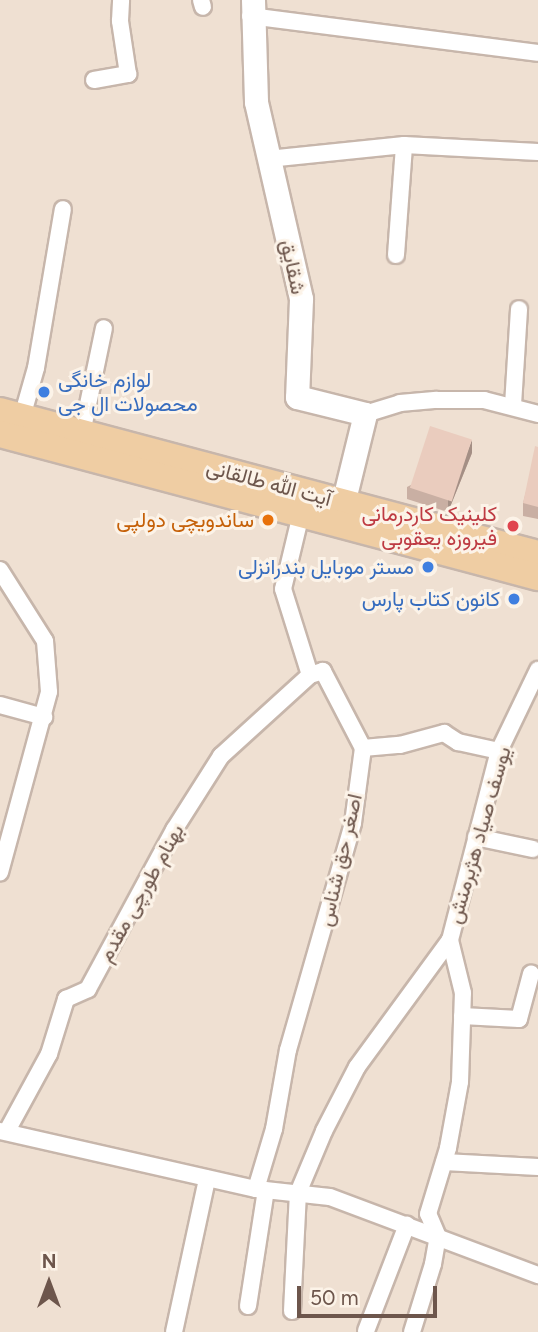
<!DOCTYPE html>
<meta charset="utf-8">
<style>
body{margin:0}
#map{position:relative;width:538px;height:1332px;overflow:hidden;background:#f8eee3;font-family:Figtree,Vazirmatn,sans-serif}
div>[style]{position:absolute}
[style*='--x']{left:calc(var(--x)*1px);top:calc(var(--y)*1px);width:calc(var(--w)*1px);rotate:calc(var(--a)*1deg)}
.residential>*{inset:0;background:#efe0d2;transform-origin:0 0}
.roads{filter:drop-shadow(2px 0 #c7b6ab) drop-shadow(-2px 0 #c7b6ab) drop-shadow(0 2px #c7b6ab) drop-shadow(0 -2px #c7b6ab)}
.street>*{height:16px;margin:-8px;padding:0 8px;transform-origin:8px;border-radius:8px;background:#fff}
.secondary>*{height:23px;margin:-11.5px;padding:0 11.5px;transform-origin:11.5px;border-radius:11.5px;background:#fff}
.primary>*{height:26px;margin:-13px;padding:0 13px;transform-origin:13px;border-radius:13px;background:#efcda3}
.wall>*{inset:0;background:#c9afa3}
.shaded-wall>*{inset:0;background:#a48f85}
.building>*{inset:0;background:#eaccbe;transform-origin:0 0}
.dots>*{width:19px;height:19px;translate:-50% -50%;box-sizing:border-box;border:4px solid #fcf3e8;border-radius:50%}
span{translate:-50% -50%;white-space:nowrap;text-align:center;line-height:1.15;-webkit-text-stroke:6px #fcf3e8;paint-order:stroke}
.street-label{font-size:21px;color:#6d564c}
.shop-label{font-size:21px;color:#366cbe}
.left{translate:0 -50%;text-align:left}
.right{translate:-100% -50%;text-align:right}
.health-label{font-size:21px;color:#be3a42}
.food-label{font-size:21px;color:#c56008}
.north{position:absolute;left:14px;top:1248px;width:70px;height:70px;-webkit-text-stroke:5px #fcf3e8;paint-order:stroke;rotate:0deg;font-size:19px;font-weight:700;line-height:28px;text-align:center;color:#6d564c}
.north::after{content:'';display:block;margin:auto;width:24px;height:32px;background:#6d564c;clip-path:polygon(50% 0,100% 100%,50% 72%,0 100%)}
.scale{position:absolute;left:297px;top:1286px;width:140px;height:32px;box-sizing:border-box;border:4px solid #6d564c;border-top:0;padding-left:9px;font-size:21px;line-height:24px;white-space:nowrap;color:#6d564c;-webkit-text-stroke:5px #fcf3e8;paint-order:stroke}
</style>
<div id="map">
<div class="residential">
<div style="left:0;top:0;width:538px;height:1332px"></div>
</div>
<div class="roads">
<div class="street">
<div style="--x:201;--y:0;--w:7;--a:74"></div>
<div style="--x:250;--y:16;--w:290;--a:7.3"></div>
<div style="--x:94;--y:80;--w:35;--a:-10"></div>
<div style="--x:128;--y:74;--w:54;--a:-98.6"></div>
<div style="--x:120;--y:21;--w:21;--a:-87"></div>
<div style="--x:268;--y:159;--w:137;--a:-5.9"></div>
<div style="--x:404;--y:145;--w:134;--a:3"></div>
<div style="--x:396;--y:255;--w:110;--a:-85.8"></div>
<div style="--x:513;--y:405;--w:96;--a:-86.4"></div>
<div style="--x:365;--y:414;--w:37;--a:-17"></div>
<div style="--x:400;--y:403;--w:37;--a:-5"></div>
<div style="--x:437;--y:400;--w:47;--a:0"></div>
<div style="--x:484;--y:400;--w:56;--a:14.5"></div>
<div style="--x:22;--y:417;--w:51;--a:-74.1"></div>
<div style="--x:36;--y:368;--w:161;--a:-80.4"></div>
<div style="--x:82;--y:433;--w:107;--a:-78.2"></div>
<div style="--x:0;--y:570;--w:84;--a:57.6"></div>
<div style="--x:45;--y:641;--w:51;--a:85.5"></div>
<div style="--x:49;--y:692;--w:187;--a:105.2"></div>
<div style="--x:0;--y:705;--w:46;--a:15.3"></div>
<div style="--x:363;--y:748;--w:37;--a:-5"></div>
<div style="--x:400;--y:745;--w:46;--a:-15.3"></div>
<div style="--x:444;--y:733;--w:17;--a:33"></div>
<div style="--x:458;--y:742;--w:42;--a:12.4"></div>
<div style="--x:476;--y:837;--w:58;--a:11.9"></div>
<div style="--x:462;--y:1016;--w:57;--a:3"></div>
<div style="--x:519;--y:1019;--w:47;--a:-75.1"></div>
<div style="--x:0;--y:1131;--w:262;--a:12.8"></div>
<div style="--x:256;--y:1189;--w:74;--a:6.2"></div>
<div style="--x:330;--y:1197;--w:222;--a:20.6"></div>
<div style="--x:7;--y:1131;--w:88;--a:-61.4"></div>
<div style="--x:49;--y:1054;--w:58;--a:-72.8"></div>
<div style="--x:66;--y:999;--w:24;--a:-24"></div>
<div style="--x:88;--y:989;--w:181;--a:-61.6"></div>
<div style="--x:174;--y:830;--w:88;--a:-57.6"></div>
<div style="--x:221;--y:756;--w:120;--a:-42.3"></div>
<div style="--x:444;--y:1162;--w:94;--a:3"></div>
<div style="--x:256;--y:1189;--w:63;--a:-73.3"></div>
<div style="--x:274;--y:1129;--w:80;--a:-80"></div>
<div style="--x:288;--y:1050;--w:236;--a:-74"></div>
<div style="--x:353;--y:823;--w:76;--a:-82.4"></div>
<div style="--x:363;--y:748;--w:87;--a:-117.5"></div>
<div style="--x:323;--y:671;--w:14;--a:163"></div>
<div style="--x:310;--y:675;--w:90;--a:-107.4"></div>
<div style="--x:283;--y:589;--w:77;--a:-76.5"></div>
<div style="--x:248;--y:1306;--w:117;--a:-81.2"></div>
<div style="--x:292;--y:1311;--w:118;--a:-87.1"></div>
<div style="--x:298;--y:1193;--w:67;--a:-67.2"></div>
<div style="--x:324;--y:1131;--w:72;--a:-62.7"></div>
<div style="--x:357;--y:1067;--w:157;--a:-53.8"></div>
<div style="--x:366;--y:1331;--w:114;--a:-68.9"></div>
<div style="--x:174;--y:1332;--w:157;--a:-77.8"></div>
<div style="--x:412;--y:1332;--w:71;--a:-72.8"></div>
<div style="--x:433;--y:1264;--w:27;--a:-80"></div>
<div style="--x:438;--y:1237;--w:25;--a:-113"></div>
<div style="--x:428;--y:1214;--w:69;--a:-73.1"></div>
<div style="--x:448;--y:1148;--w:67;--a:-79.7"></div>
<div style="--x:460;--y:1082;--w:89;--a:-88.1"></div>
<div style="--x:463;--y:993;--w:55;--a:-103.8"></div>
<div style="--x:450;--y:940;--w:195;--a:-75.5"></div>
<div style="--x:499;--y:751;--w:90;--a:-64.3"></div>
</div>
<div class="secondary">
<div style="--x:253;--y:0;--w:102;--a:88.3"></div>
<div style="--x:256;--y:102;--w:202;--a:77.1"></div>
<div style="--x:301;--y:299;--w:98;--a:92.3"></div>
<div style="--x:297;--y:397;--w:70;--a:14"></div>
<div style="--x:365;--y:414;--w:109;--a:103.8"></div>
</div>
<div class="primary">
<div style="--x:0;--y:411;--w:557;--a:14.89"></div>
<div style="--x:0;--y:434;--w:557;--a:14.89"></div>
</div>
</div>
<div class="wall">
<div style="clip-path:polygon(538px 447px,538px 519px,523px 516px,523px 503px)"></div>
<div style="clip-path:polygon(472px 453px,448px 512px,407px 499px,407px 487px)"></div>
</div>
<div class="shaded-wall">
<div style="clip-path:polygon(472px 440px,472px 453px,448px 512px,448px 500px)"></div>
</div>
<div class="building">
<div style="left:430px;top:426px;width:44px;height:65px;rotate:18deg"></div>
<div style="clip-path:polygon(535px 446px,538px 447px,538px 507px,523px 503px)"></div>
</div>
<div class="dots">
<div style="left:44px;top:392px;background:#3f7fe0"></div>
<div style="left:268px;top:520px;background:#e8710a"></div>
<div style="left:513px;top:526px;background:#e0444e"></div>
<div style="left:428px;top:567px;background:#3f7fe0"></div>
<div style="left:514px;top:599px;background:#3f7fe0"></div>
</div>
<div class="street-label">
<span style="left:293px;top:267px;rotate:78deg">شقایق</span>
<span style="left:269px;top:483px;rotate:15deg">آیت الله طالقانی</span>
<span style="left:479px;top:835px;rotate:-74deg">یوسف صیاد هژبرمنش</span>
<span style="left:340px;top:860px;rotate:-77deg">اصغر حق شناس</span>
<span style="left:141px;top:893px;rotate:-61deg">بهنام طورچی مقدم</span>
</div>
<div class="shop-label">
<span class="left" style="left:58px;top:392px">لوازم خانگی<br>محصولات ال جی</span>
<span class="right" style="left:414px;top:567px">مستر موبایل بندرانزلی</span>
<span class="right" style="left:500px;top:599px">کانون کتاب پارس</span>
</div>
<div class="health-label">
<span class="right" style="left:497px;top:526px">کلینیک کاردرمانی<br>فیروزه یعقوبی</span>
</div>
<div class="food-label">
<span class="right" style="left:254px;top:520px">ساندویچی دولپی</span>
</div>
<div class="north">N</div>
<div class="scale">50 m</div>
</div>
